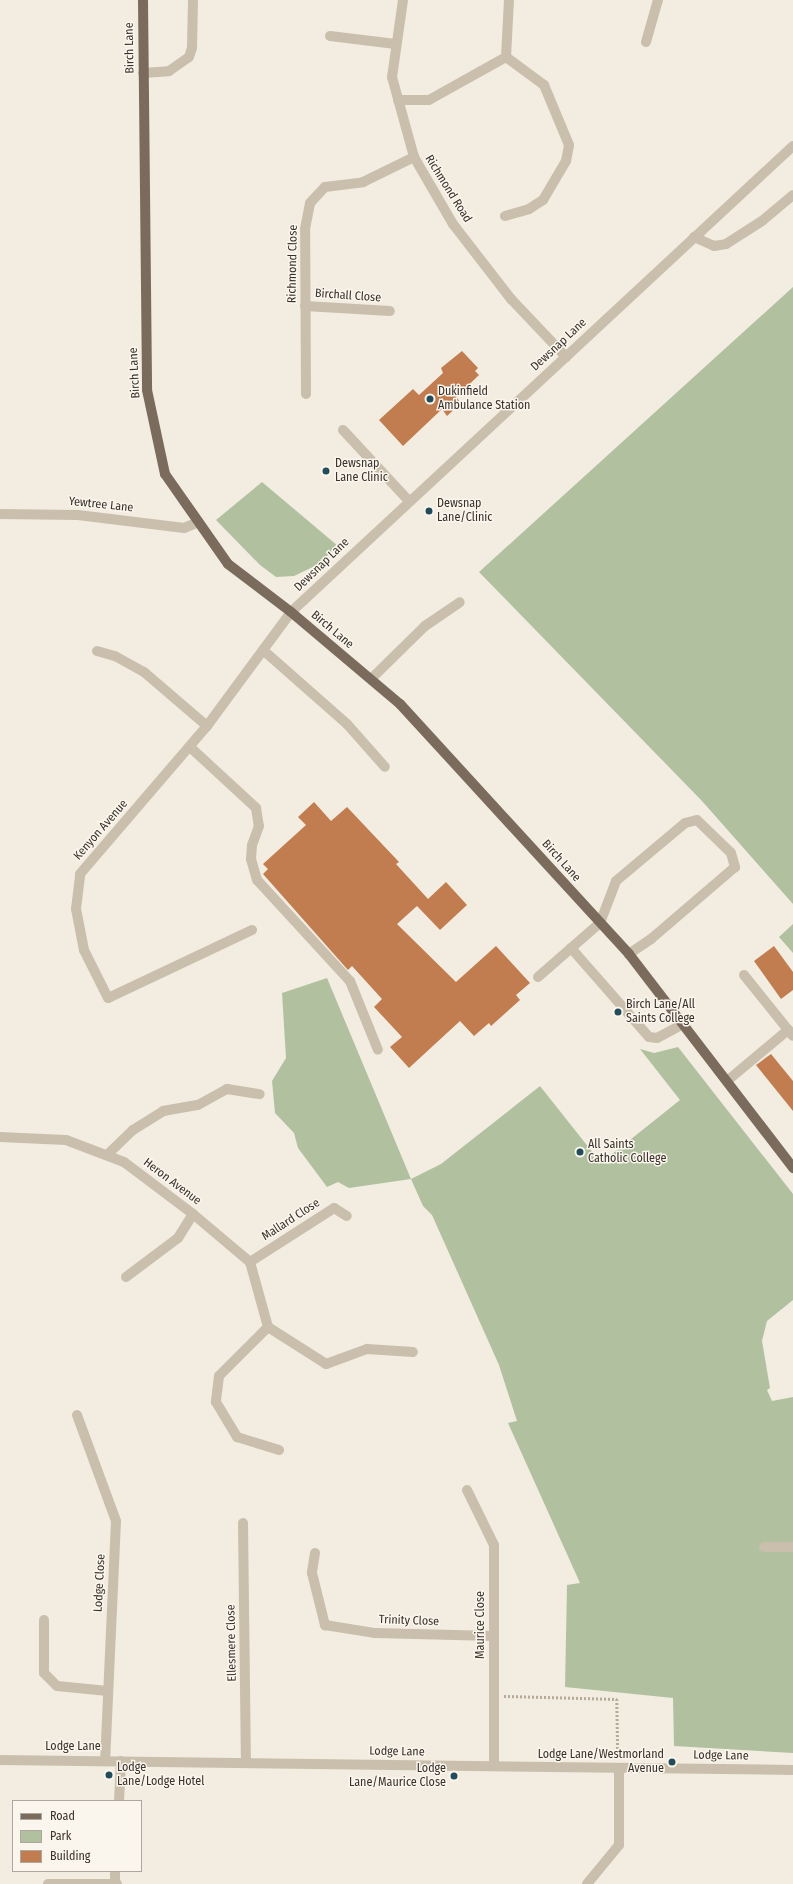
<!DOCTYPE html>
<style>
body{margin:0}
#map{position:relative;width:793px;height:1884px;overflow:hidden;background:#f2ede0;font-family:"Fira Sans Condensed",sans-serif}
div>[style]{position:absolute}
[style*='--x']{left:calc(var(--x)*1px);top:calc(var(--y)*1px);width:calc(var(--w)*1px);rotate:calc(var(--a)*1deg)}
.green>*{inset:0;background:#b1c1a0}
.building>*{inset:0;background:#c17d50}
.path>*{height:2.5px;margin-top:-1.25px;transform-origin:0;background:repeating-linear-gradient(90deg,#b6a996 0 2px,transparent 0 4px)}
.minor>*{height:10px;margin:-5px;padding:0 5px;transform-origin:5px;border-radius:5px;background:#cabfac}
.major>*{height:10px;margin:-5px;padding:0 5px;transform-origin:5px;border-radius:5px;background:#7a6b5d}
.dots>*{width:11px;height:11px;translate:-50% -50%;box-sizing:border-box;border:2px solid #faf6ed;border-radius:50%}
span{translate:-50% -50%;white-space:nowrap;text-align:center;line-height:1.15;-webkit-text-stroke:3px #faf6ed;paint-order:stroke}
.street-label{font-size:12px;color:#39312b}
.poi-label{font-size:12px;color:#39312b}
.left{translate:0 -50%;text-align:left}
.right{translate:-100% -50%;text-align:right}
.legend{position:absolute;left:12px;top:1800px;width:130px;height:72px;box-sizing:border-box;background:#faf6ed;border:1px solid #ada79f;margin:0;padding:5px 7px;list-style:none;font-size:12px;color:#39312b}
.legend li{display:flex;align-items:center;gap:8px;height:20px}
.legend b{width:20px;border:1px solid #ada79f}
</style>
<div id="map">
<div class="green">
<div style="clip-path:polygon(793px 287px,793px 904px,702px 801px,479px 572px)"></div>
<div style="clip-path:polygon(262px 482px,338px 546px,317px 565px,294px 576px,276px 577px,260px 565px,216px 520px)"></div>
<div style="clip-path:polygon(793px 924px,793px 953px,779px 937px)"></div>
<div style="clip-path:polygon(327px 978px,411px 1179px,441px 1164px,540px 1086px,601px 1163px,680px 1100px,640px 1049px,654px 1053px,678px 1047px,793px 1194px,793px 1300px,767px 1321px,762px 1341px,770px 1388px,767px 1390px,772px 1401px,793px 1397px,793px 1753px,674px 1746px,673px 1698px,565px 1687px,567px 1585px,580px 1583px,508px 1423px,517px 1421px,499px 1365px,432px 1215px,423px 1206px,411px 1179px,349px 1188px,338px 1182px,327px 1187px,298px 1148px,294px 1133px,275px 1113px,272px 1081px,286px 1058px,282px 993px)"></div>
</div>
<div class="building">
<div style="clip-path:polygon(462px 351px,478px 368px,475px 371px,479px 375px,456px 397px,461px 403px,447px 416px,442px 409px,403px 446px,379px 420px,413px 389px,419px 395px,443px 373px,441px 368px)"></div>
<div style="clip-path:polygon(314px 802px,331px 821px,347px 807px,399px 862px,396px 864px,428px 899px,446px 882px,467px 905px,440px 930px,417px 906px,397px 924px,456px 982px,496px 946px,530px 983px,516px 995px,520px 1000px,491px 1026px,489px 1023px,474px 1036px,460px 1021px,409px 1068px,390px 1047px,402px 1037px,374px 1007px,382px 999px,352px 966px,348px 970px,263px 874px,268px 869px,263px 864px,306px 825px,298px 817px)"></div>
<div style="clip-path:polygon(774px 946px,793px 972px,793px 990px,781px 999px,754px 961px)"></div>
<div style="clip-path:polygon(771px 1054px,793px 1081px,793px 1111px,756px 1065px)"></div>
</div>
<div class="path">
<div style="--x:504;--y:1696;--w:113;--a:1.5"></div>
<div style="--x:617;--y:1699;--w:58;--a:89"></div>
</div>
<div class="minor">
<div style="--x:403;--y:0;--w:78;--a:98.1"></div>
<div style="--x:392;--y:77;--w:83;--a:74.6"></div>
<div style="--x:414;--y:157;--w:78;--a:59.8"></div>
<div style="--x:453;--y:224;--w:95;--a:52.3"></div>
<div style="--x:511;--y:299;--w:80;--a:46.5"></div>
<div style="--x:330;--y:36;--w:66;--a:6.9"></div>
<div style="--x:646;--y:42;--w:44;--a:-74.1"></div>
<div style="--x:143;--y:73;--w:26;--a:-4"></div>
<div style="--x:169;--y:71;--w:24;--a:-35"></div>
<div style="--x:189;--y:57;--w:9;--a:-72"></div>
<div style="--x:192;--y:48;--w:48;--a:-88.8"></div>
<div style="--x:398;--y:100;--w:31;--a:0"></div>
<div style="--x:429;--y:100;--w:88;--a:-29.2"></div>
<div style="--x:506;--y:57;--w:57;--a:-87"></div>
<div style="--x:505;--y:216;--w:25;--a:-16"></div>
<div style="--x:529;--y:209;--w:17;--a:-33"></div>
<div style="--x:543;--y:200;--w:45;--a:-59.5"></div>
<div style="--x:566;--y:161;--w:16;--a:-79"></div>
<div style="--x:569;--y:145;--w:65;--a:-112.6"></div>
<div style="--x:544;--y:85;--w:47;--a:-143.6"></div>
<div style="--x:694;--y:237;--w:22;--a:24"></div>
<div style="--x:714;--y:246;--w:12;--a:-9"></div>
<div style="--x:726;--y:244;--w:43;--a:-32.6"></div>
<div style="--x:762;--y:221;--w:40;--a:-40"></div>
<div style="--x:305;--y:306;--w:85;--a:3.4"></div>
<div style="--x:306;--y:394;--w:165;--a:-90.3"></div>
<div style="--x:305;--y:229;--w:26;--a:-79"></div>
<div style="--x:310;--y:203;--w:22;--a:-47"></div>
<div style="--x:325;--y:187;--w:38;--a:-7"></div>
<div style="--x:363;--y:182;--w:57;--a:-26.1"></div>
<div style="--x:343;--y:430;--w:96;--a:47.1"></div>
<div style="--x:0;--y:514;--w:78;--a:0.7"></div>
<div style="--x:78;--y:515;--w:107;--a:7"></div>
<div style="--x:184;--y:528;--w:16;--a:-22"></div>
<div style="--x:263;--y:650;--w:112;--a:41.4"></div>
<div style="--x:347;--y:724;--w:57;--a:48.5"></div>
<div style="--x:97;--y:651;--w:19;--a:16"></div>
<div style="--x:115;--y:656;--w:33;--a:29"></div>
<div style="--x:144;--y:672;--w:83;--a:40.6"></div>
<div style="--x:371;--y:679;--w:76;--a:-44.5"></div>
<div style="--x:425;--y:626;--w:42;--a:-34.4"></div>
<div style="--x:190;--y:747;--w:90;--a:42.7"></div>
<div style="--x:256;--y:808;--w:18;--a:81"></div>
<div style="--x:259;--y:826;--w:20;--a:110"></div>
<div style="--x:252;--y:845;--w:14;--a:94"></div>
<div style="--x:251;--y:859;--w:22;--a:74"></div>
<div style="--x:257;--y:880;--w:137;--a:47.4"></div>
<div style="--x:350;--y:981;--w:74;--a:67.9"></div>
<div style="--x:252;--y:930;--w:159;--a:154.7"></div>
<div style="--x:108;--y:998;--w:54;--a:-116.6"></div>
<div style="--x:84;--y:950;--w:42;--a:-101"></div>
<div style="--x:76;--y:909;--w:35;--a:-83"></div>
<div style="--x:80;--y:874;--w:195;--a:-49.4"></div>
<div style="--x:207;--y:726;--w:142;--a:-53.6"></div>
<div style="--x:291;--y:612;--w:685;--a:-42.87"></div>
<div style="--x:571;--y:948;--w:118;--a:48.8"></div>
<div style="--x:649;--y:1037;--w:8;--a:7"></div>
<div style="--x:657;--y:1038;--w:30;--a:-28"></div>
<div style="--x:744;--y:975;--w:78;--a:51.2"></div>
<div style="--x:538;--y:977;--w:82;--a:-41.1"></div>
<div style="--x:600;--y:923;--w:45;--a:-69.1"></div>
<div style="--x:616;--y:881;--w:90;--a:-40"></div>
<div style="--x:685;--y:823;--w:12;--a:-14"></div>
<div style="--x:697;--y:820;--w:47;--a:44.1"></div>
<div style="--x:731;--y:853;--w:15;--a:74"></div>
<div style="--x:735;--y:867;--w:111;--a:139.4"></div>
<div style="--x:651;--y:939;--w:27;--a:146"></div>
<div style="--x:727;--y:1081;--w:80;--a:-39.9"></div>
<div style="--x:0;--y:1137;--w:66;--a:2.6"></div>
<div style="--x:66;--y:1140;--w:62;--a:20.8"></div>
<div style="--x:124;--y:1162;--w:86;--a:37"></div>
<div style="--x:193;--y:1214;--w:75;--a:40.1"></div>
<div style="--x:250;--y:1262;--w:67;--a:74.5"></div>
<div style="--x:107;--y:1155;--w:36;--a:-44"></div>
<div style="--x:133;--y:1130;--w:36;--a:-32"></div>
<div style="--x:163;--y:1111;--w:36;--a:-10"></div>
<div style="--x:198;--y:1105;--w:33;--a:-29"></div>
<div style="--x:227;--y:1089;--w:33;--a:9"></div>
<div style="--x:250;--y:1262;--w:100;--a:-32.7"></div>
<div style="--x:334;--y:1208;--w:15;--a:32"></div>
<div style="--x:126;--y:1277;--w:65;--a:-36.9"></div>
<div style="--x:178;--y:1238;--w:28;--a:-58"></div>
<div style="--x:268;--y:1327;--w:69;--a:135"></div>
<div style="--x:219;--y:1376;--w:26;--a:97"></div>
<div style="--x:216;--y:1402;--w:41;--a:59"></div>
<div style="--x:237;--y:1437;--w:44;--a:17.2"></div>
<div style="--x:268;--y:1327;--w:69;--a:32.5"></div>
<div style="--x:326;--y:1364;--w:44;--a:-20.1"></div>
<div style="--x:367;--y:1349;--w:46;--a:3.7"></div>
<div style="--x:77;--y:1415;--w:113;--a:69.8"></div>
<div style="--x:116;--y:1521;--w:239;--a:92.6"></div>
<div style="--x:467;--y:1490;--w:61;--a:63.9"></div>
<div style="--x:494;--y:1545;--w:221;--a:90"></div>
<div style="--x:243;--y:1523;--w:239;--a:89.3"></div>
<div style="--x:764;--y:1547;--w:29;--a:0"></div>
<div style="--x:315;--y:1553;--w:20;--a:99"></div>
<div style="--x:312;--y:1573;--w:54;--a:76"></div>
<div style="--x:325;--y:1625;--w:51;--a:9.1"></div>
<div style="--x:375;--y:1633;--w:119;--a:1.4"></div>
<div style="--x:44;--y:1620;--w:53;--a:90"></div>
<div style="--x:44;--y:1673;--w:18;--a:45"></div>
<div style="--x:57;--y:1686;--w:51;--a:5.6"></div>
<div style="--x:0;--y:1760;--w:793;--a:0.72"></div>
<div style="--x:119;--y:1801;--w:40;--a:-87.1"></div>
<div style="--x:115;--y:1883;--w:12;--a:-90"></div>
<div style="--x:48;--y:1884;--w:69;--a:0"></div>
<div style="--x:587;--y:1884;--w:50;--a:-50.6"></div>
<div style="--x:619;--y:1845;--w:77;--a:-90"></div>
</div>
<div class="major">
<div style="--x:143;--y:0;--w:390;--a:89.4"></div>
<div style="--x:147;--y:390;--w:86;--a:77.9"></div>
<div style="--x:165;--y:474;--w:110;--a:55"></div>
<div style="--x:228;--y:564;--w:79;--a:37.3"></div>
<div style="--x:291;--y:612;--w:143;--a:40.2"></div>
<div style="--x:400;--y:704;--w:339;--a:47.5"></div>
<div style="--x:629;--y:954;--w:270;--a:52.5"></div>
</div>
<div class="dots">
<div style="left:430px;top:399px;background:#224c59"></div>
<div style="left:326px;top:471px;background:#224c59"></div>
<div style="left:429px;top:511px;background:#224c59"></div>
<div style="left:618px;top:1012px;background:#224c59"></div>
<div style="left:580px;top:1152px;background:#224c59"></div>
<div style="left:672px;top:1762px;background:#224c59"></div>
<div style="left:109px;top:1775px;background:#224c59"></div>
<div style="left:454px;top:1776px;background:#224c59"></div>
</div>
<div class="street-label">
<span style="left:130px;top:48px;rotate:-91deg">Birch Lane</span>
<span style="left:448px;top:189px;rotate:58deg">Richmond Road</span>
<span style="left:293px;top:264px;rotate:-89deg">Richmond Close</span>
<span style="left:348px;top:296px;rotate:4deg">Birchall Close</span>
<span style="left:559px;top:345px;rotate:-43deg">Dewsnap Lane</span>
<span style="left:135px;top:373px;rotate:-93deg">Birch Lane</span>
<span style="left:101px;top:505px;rotate:6deg">Yewtree Lane</span>
<span style="left:322px;top:565px;rotate:-44deg">Dewsnap Lane</span>
<span style="left:332px;top:630px;rotate:40deg">Birch Lane</span>
<span style="left:101px;top:830px;rotate:-49deg">Kenyon Avenue</span>
<span style="left:561px;top:861px;rotate:48deg">Birch Lane</span>
<span style="left:172px;top:1182px;rotate:37deg">Heron Avenue</span>
<span style="left:291px;top:1220px;rotate:-33deg">Mallard Close</span>
<span style="left:100px;top:1583px;rotate:-87deg">Lodge Close</span>
<span style="left:409px;top:1621px;rotate:2deg">Trinity Close</span>
<span style="left:481px;top:1625px;rotate:-90deg">Maurice Close</span>
<span style="left:232px;top:1643px;rotate:-91deg">Ellesmere Close</span>
<span style="left:73px;top:1747px">Lodge Lane</span>
<span style="left:397px;top:1752px;rotate:1deg">Lodge Lane</span>
<span style="left:721px;top:1756px;rotate:1deg">Lodge Lane</span>
</div>
<div class="poi-label">
<span class="left" style="left:438px;top:399px">Dukinfield<br>Ambulance Station</span>
<span class="left" style="left:335px;top:471px">Dewsnap<br>Lane Clinic</span>
<span class="left" style="left:437px;top:511px">Dewsnap<br>Lane/Clinic</span>
<span class="left" style="left:626px;top:1012px">Birch Lane/All<br>Saints College</span>
<span class="left" style="left:588px;top:1152px">All Saints<br>Catholic College</span>
<span class="right" style="left:664px;top:1762px">Lodge Lane/Westmorland<br>Avenue</span>
<span class="left" style="left:117px;top:1775px">Lodge<br>Lane/Lodge Hotel</span>
<span class="right" style="left:446px;top:1776px">Lodge<br>Lane/Maurice Close</span>
</div>
<ul class="legend">
<li><b style="height:5px;background:#7a6b5d"></b>Road</li>
<li><b style="height:11px;background:#b1c1a0"></b>Park</li>
<li><b style="height:11px;background:#c17d50"></b>Building</li>
</ul>
</div>
